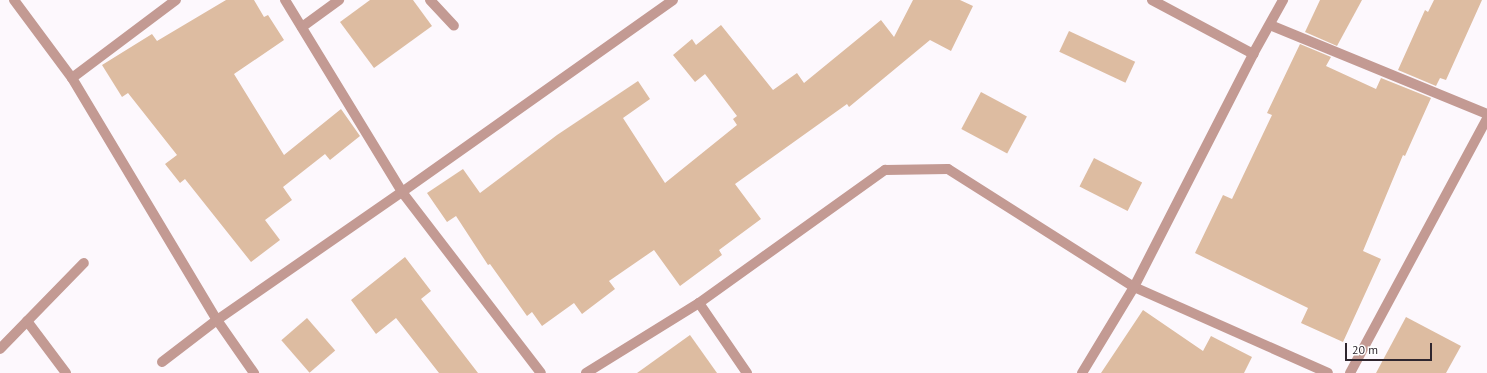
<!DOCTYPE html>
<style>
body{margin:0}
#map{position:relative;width:1487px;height:373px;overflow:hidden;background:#fdf8fd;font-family:"PT Sans",sans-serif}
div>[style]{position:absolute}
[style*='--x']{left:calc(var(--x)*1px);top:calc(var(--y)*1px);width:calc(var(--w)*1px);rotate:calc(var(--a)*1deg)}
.building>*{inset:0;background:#ddbca1;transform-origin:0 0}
.minor>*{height:10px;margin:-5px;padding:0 5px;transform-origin:5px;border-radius:5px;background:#c39a93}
span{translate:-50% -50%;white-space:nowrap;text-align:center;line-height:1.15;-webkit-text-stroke:3px #fff;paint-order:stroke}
.scale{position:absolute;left:1345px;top:343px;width:87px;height:18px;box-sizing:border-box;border:2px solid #2f262f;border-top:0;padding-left:5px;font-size:12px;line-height:14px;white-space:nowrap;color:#2f262f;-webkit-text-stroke:3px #fff;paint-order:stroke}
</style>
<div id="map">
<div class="building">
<div style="clip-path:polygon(226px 0,254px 0,264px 17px,268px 15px,284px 40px,234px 74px,284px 155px,341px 109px,360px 136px,330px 160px,325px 154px,283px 187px,292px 200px,265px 220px,280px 240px,251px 262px,185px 179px,180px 183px,165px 164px,177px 155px,128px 93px,122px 97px,102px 65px,152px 34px,157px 41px)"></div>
<div style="clip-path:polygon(370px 0,413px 0,432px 26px,374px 68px,340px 22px)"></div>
<div style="clip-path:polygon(913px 0,960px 0,973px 6px,951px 51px,930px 40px,849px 107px,847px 104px,735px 184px,761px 219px,719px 250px,722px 255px,680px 286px,654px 250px,609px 281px,615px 289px,582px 314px,574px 303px,542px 326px,532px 312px,527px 316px,490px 264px,488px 265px,456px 216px,447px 222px,427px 193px,463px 169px,480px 193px,557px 135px,638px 81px,650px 99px,623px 118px,665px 183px,737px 125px,733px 119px,737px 116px,705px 74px,695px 82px,673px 55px,692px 39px,696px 45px,721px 25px,773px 90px,797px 73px,804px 83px,881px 20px,894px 37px)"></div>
<div style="clip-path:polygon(1320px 0,1362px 0,1337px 46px,1305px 32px)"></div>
<div style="clip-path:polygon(1434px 0,1482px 0,1446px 80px,1440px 78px,1436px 86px,1398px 70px,1425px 10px,1428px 12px)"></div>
<div style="left:1069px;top:31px;width:73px;height:23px;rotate:25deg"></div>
<div style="clip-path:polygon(1300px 44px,1331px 57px,1326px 66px,1376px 89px,1381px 78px,1431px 98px,1405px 156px,1403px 155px,1363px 251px,1381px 259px,1343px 342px,1301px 323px,1308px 308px,1195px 253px,1223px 195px,1232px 199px,1272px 115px,1267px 113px)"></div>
<div style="left:981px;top:92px;width:52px;height:42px;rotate:28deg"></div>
<div style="left:1094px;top:158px;width:54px;height:32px;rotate:27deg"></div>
<div style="clip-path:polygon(405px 257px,431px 291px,421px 299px,478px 373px,439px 373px,396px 318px,376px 334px,351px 300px)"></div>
<div style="clip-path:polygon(1143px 310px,1203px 351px,1211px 336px,1252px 357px,1244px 373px,1101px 373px)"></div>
<div style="clip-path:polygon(1406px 317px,1461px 346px,1446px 373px,1376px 373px)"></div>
<div style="left:307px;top:318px;width:43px;height:34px;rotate:49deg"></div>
<div style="clip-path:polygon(690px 335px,717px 373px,637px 373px)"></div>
</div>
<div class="minor">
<div style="--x:14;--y:0;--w:97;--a:53.4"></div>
<div style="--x:72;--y:78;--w:282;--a:59.1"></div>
<div style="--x:217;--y:320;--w:65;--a:55.1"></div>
<div style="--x:285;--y:0;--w:225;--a:58.6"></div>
<div style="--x:402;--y:192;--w:228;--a:52.5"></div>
<div style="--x:430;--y:0;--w:35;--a:47"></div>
<div style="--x:1152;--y:0;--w:115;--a:28.1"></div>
<div style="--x:1270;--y:25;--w:235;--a:22.3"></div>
<div style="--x:302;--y:27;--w:46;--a:-36.1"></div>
<div style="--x:72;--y:78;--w:130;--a:-36.9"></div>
<div style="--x:699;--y:303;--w:85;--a:55.6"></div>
<div style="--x:27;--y:321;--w:65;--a:53.1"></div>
<div style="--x:0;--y:349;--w:120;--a:-45.7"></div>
<div style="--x:162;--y:362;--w:69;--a:-37.4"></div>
<div style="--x:217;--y:320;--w:225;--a:-34.7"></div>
<div style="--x:402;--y:192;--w:332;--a:-35.3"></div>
<div style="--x:586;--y:373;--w:133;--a:-31.8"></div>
<div style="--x:699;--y:303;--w:229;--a:-35.6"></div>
<div style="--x:885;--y:170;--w:63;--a:-0.9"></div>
<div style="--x:948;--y:169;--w:220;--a:32.4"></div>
<div style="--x:1134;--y:287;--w:212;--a:23.9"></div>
<div style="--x:1082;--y:373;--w:100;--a:-58.8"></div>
<div style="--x:1134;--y:287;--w:262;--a:-62.9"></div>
<div style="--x:1253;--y:54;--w:62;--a:-60.9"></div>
<div style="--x:1350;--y:373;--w:289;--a:-61.7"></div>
</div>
<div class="scale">20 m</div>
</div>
